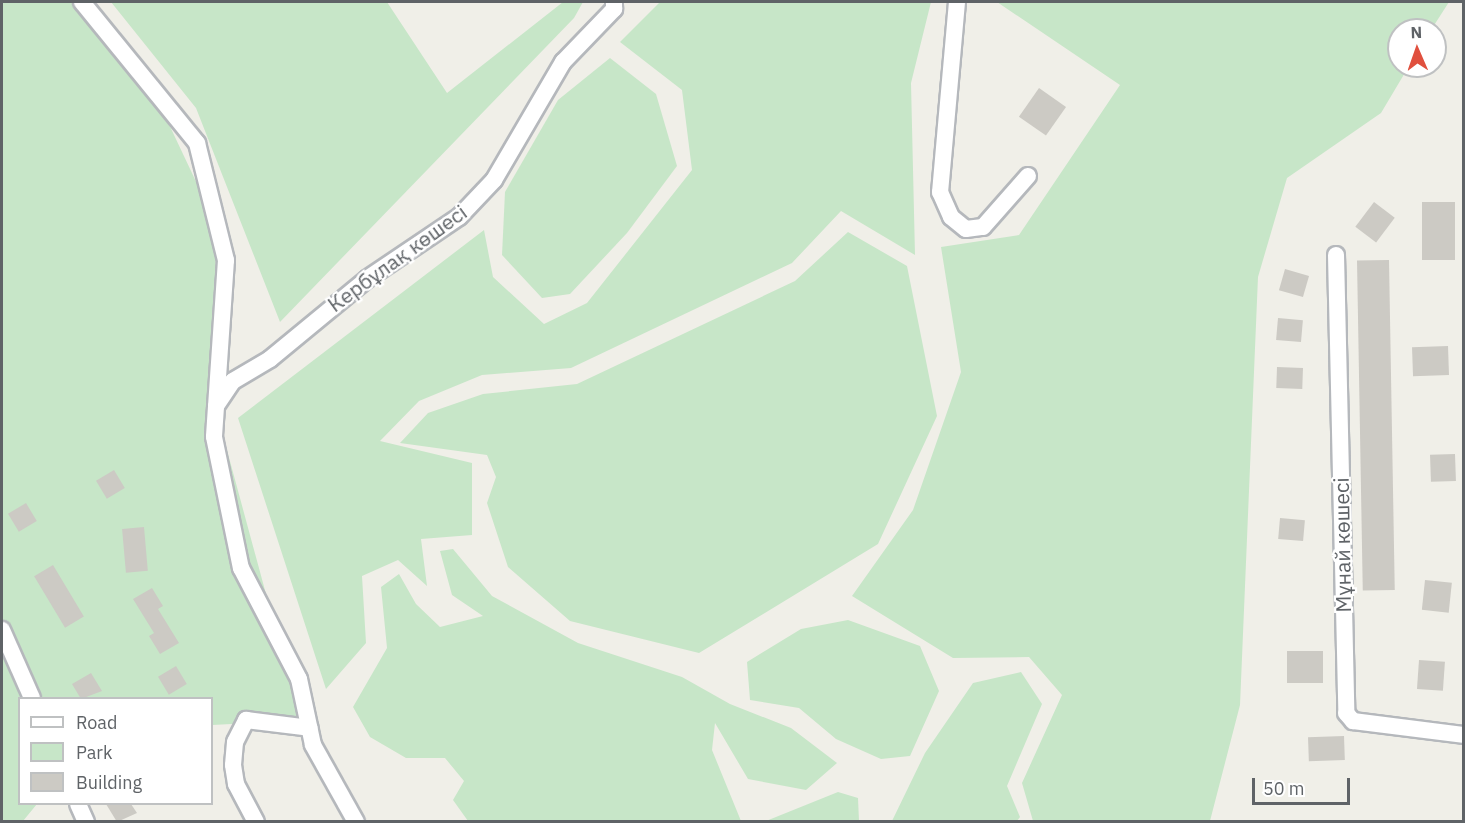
<!DOCTYPE html>
<meta charset="utf-8">
<style>
body{margin:0}
#map{position:relative;width:1465px;height:823px;overflow:hidden;background:#f0efe8;font-family:"IBM Plex Sans",sans-serif}
div>[style]{position:absolute}
[style*='--x']{left:calc(var(--x)*1px);top:calc(var(--y)*1px);width:calc(var(--w)*1px);rotate:calc(var(--a)*1deg)}
.green>*{inset:0;background:#c7e6c8}
.building>*{inset:0;background:#cccac4;transform-origin:0 0}
.roads{filter:drop-shadow(2px 0 #b5b8bc) drop-shadow(-2px 0 #b5b8bc) drop-shadow(0 2px #b5b8bc) drop-shadow(0 -2px #b5b8bc)}
.minor>*{height:16px;margin:-8px;padding:0 8px;transform-origin:8px;border-radius:8px;background:#fff}
span{translate:-50% -50%;white-space:nowrap;text-align:center;line-height:1.15;-webkit-text-stroke:4.5px #fff;paint-order:stroke}
.street-label{font-size:21px;color:#5f6367}
.frame{position:absolute;inset:0;border:3px solid #5f6367;pointer-events:none}
.legend{position:absolute;left:18px;top:697px;width:195px;height:108px;box-sizing:border-box;background:#fff;border:2px solid #bfc1c2;margin:0;padding:8px 10px;list-style:none;font-size:18px;color:#5f6367}
.legend li{display:flex;align-items:center;gap:12px;height:30px}
.legend b{width:30px;border:2px solid #bfc1c2}
.north{position:absolute;left:1387px;top:18px;width:60px;height:60px;box-sizing:border-box;background:#fff;border:2px solid #bfc1c2;border-radius:50%;rotate:358deg;font-size:16px;font-weight:700;line-height:24px;text-align:center;color:#5f6367}
.north::after{content:'';display:block;margin:auto;width:21px;height:27px;background:#e0503e;clip-path:polygon(50% 0,100% 100%,50% 72%,0 100%)}
.scale{position:absolute;left:1252px;top:778px;width:98px;height:27px;box-sizing:border-box;border:3px solid #5f6367;border-top:0;padding-left:8px;font-size:18px;line-height:21px;white-space:nowrap;color:#5f6367;-webkit-text-stroke:4px #fff;paint-order:stroke}
</style>
<div id="map">
<div class="green">
<div style="clip-path:polygon(2px 2px,74px 2px,158px 101px,216px 224px,215px 406px,279px 642px,308px 720px,212px 725px,212px 698px,20px 698px,20px 804px,37px 804px,23px 821px,2px 822px)"></div>
<div style="clip-path:polygon(111px 2px,387px 2px,447px 93px,563px 2px,583px 2px,574px 18px,280px 322px,196px 108px)"></div>
<div style="clip-path:polygon(660px 2px,931px 2px,911px 83px,915px 255px,841px 211px,792px 263px,571px 368px,482px 375px,419px 401px,380px 441px,472px 463px,472px 535px,421px 539px,427px 586px,398px 560px,362px 576px,366px 643px,326px 689px,238px 418px,484px 230px,493px 277px,544px 324px,587px 303px,692px 170px,682px 90px,620px 42px)"></div>
<div style="clip-path:polygon(997px 2px,1449px 2px,1431px 30px,1399px 30px,1399px 66px,1409px 66px,1381px 113px,1287px 178px,1258px 277px,1240px 705px,1210px 821px,1033px 821px,1022px 783px,1062px 695px,1029px 657px,953px 658px,852px 596px,913px 510px,961px 372px,941px 247px,1019px 235px,1120px 85px)"></div>
<div style="clip-path:polygon(610px 58px,656px 94px,677px 166px,627px 233px,570px 294px,542px 298px,502px 255px,505px 192px,558px 100px)"></div>
<div style="clip-path:polygon(848px 232px,907px 266px,937px 416px,878px 544px,699px 653px,570px 621px,508px 567px,487px 503px,496px 477px,487px 455px,400px 443px,428px 413px,483px 394px,577px 384px,795px 281px)"></div>
<div style="clip-path:polygon(453px 549px,492px 596px,578px 643px,682px 677px,730px 704px,791px 728px,837px 763px,806px 790px,748px 779px,715px 723px,712px 750px,741px 821px,468px 821px,453px 800px,464px 781px,445px 758px,406px 758px,370px 737px,353px 707px,387px 648px,381px 587px,399px 574px,416px 604px,440px 627px,483px 616px,452px 595px,440px 551px)"></div>
<div style="clip-path:polygon(848px 620px,920px 646px,939px 691px,910px 756px,881px 759px,836px 739px,799px 708px,750px 700px,747px 662px,801px 629px)"></div>
<div style="clip-path:polygon(1021px 672px,1042px 704px,1007px 786px,1020px 817px,1017px 821px,892px 821px,925px 753px,973px 683px)"></div>
<div style="clip-path:polygon(838px 792px,858px 798px,859px 821px,766px 821px)"></div>
</div>
<div class="building">
<div style="left:1039px;top:88px;width:33px;height:35px;rotate:35deg"></div>
<div style="left:1374px;top:202px;width:26px;height:31px;rotate:37deg"></div>
<div style="left:1422px;top:202px;width:33px;height:58px"></div>
<div style="left:1389px;top:260px;width:330px;height:32px;rotate:89deg"></div>
<div style="left:1285px;top:269px;width:25px;height:22px;rotate:16deg"></div>
<div style="left:1278px;top:318px;width:25px;height:22px;rotate:5deg"></div>
<div style="left:1448px;top:346px;width:29px;height:36px;rotate:88deg"></div>
<div style="left:1277px;top:367px;width:26px;height:21px;rotate:2deg"></div>
<div style="left:1455px;top:454px;width:27px;height:25px;rotate:88deg"></div>
<div style="left:114px;top:470px;width:21px;height:21px;rotate:59deg"></div>
<div style="left:26px;top:503px;width:21px;height:21px;rotate:59deg"></div>
<div style="left:1280px;top:518px;width:25px;height:21px;rotate:5deg"></div>
<div style="left:144px;top:527px;width:44px;height:22px;rotate:85deg"></div>
<div style="left:53px;top:565px;width:60px;height:22px;rotate:59deg"></div>
<div style="left:1425px;top:580px;width:27px;height:30px;rotate:6deg"></div>
<div style="clip-path:polygon(152px 588px,163px 606px,158px 609px,179px 643px,160px 654px,149px 636px,154px 633px,133px 599px)"></div>
<div style="left:1287px;top:651px;width:36px;height:32px"></div>
<div style="left:1419px;top:660px;width:26px;height:29px;rotate:4deg"></div>
<div style="left:176px;top:666px;width:21px;height:21px;rotate:59deg"></div>
<div style="clip-path:polygon(91px 673px,102px 691px,81px 699px,72px 684px)"></div>
<div style="left:1344px;top:736px;width:24px;height:36px;rotate:88deg"></div>
<div style="clip-path:polygon(106px 804px,131px 804px,137px 813px,117px 822px)"></div>
</div>
<div class="roads">
<div class="minor">
<div style="--x:82;--y:2;--w:182;--a:50.8"></div>
<div style="--x:197;--y:143;--w:121;--a:76.1"></div>
<div style="--x:226;--y:260;--w:177;--a:93.9"></div>
<div style="--x:214;--y:437;--w:134;--a:78.4"></div>
<div style="--x:241;--y:568;--w:125;--a:62.4"></div>
<div style="--x:299;--y:679;--w:67;--a:78"></div>
<div style="--x:313;--y:745;--w:88;--a:60.8"></div>
<div style="--x:957;--y:2;--w:191;--a:95.1"></div>
<div style="--x:940;--y:192;--w:27;--a:66"></div>
<div style="--x:951;--y:217;--w:19;--a:39"></div>
<div style="--x:966;--y:229;--w:17;--a:-7"></div>
<div style="--x:983;--y:227;--w:68;--a:-48.6"></div>
<div style="--x:1336;--y:255;--w:458;--a:88.7"></div>
<div style="--x:1346;--y:713;--w:11;--a:49"></div>
<div style="--x:1353;--y:721;--w:112;--a:7.2"></div>
<div style="--x:216;--y:406;--w:30;--a:-56"></div>
<div style="--x:233;--y:381;--w:43;--a:-30.7"></div>
<div style="--x:270;--y:359;--w:126;--a:-39.5"></div>
<div style="--x:367;--y:279;--w:111;--a:-34"></div>
<div style="--x:459;--y:217;--w:51;--a:-46.6"></div>
<div style="--x:494;--y:180;--w:137;--a:-59.7"></div>
<div style="--x:563;--y:62;--w:74;--a:-46.1"></div>
<div style="--x:614;--y:9;--w:7;--a:-90"></div>
<div style="--x:2;--y:630;--w:74;--a:66.2"></div>
<div style="--x:78;--y:804;--w:20;--a:66"></div>
<div style="--x:256;--y:822;--w:43;--a:-117.8"></div>
<div style="--x:236;--y:784;--w:19;--a:-99"></div>
<div style="--x:233;--y:765;--w:23;--a:-85"></div>
<div style="--x:235;--y:742;--w:25;--a:-63"></div>
<div style="--x:246;--y:720;--w:64;--a:7.1"></div>
</div>
</div>
<div class="street-label">
<span style="left:397px;top:258px;rotate:-36deg">Кербұлақ көшесі</span>
<span style="left:1342px;top:545px;rotate:-91deg">Мұнай көшесі</span>
</div>
<div class="frame"></div>
<ul class="legend">
<li><b style="height:8px;background:#fff"></b>Road</li>
<li><b style="height:16px;background:#c7e6c8"></b>Park</li>
<li><b style="height:16px;background:#cccac4"></b>Building</li>
</ul>
<div class="north">N</div>
<div class="scale">50 m</div>
</div>
